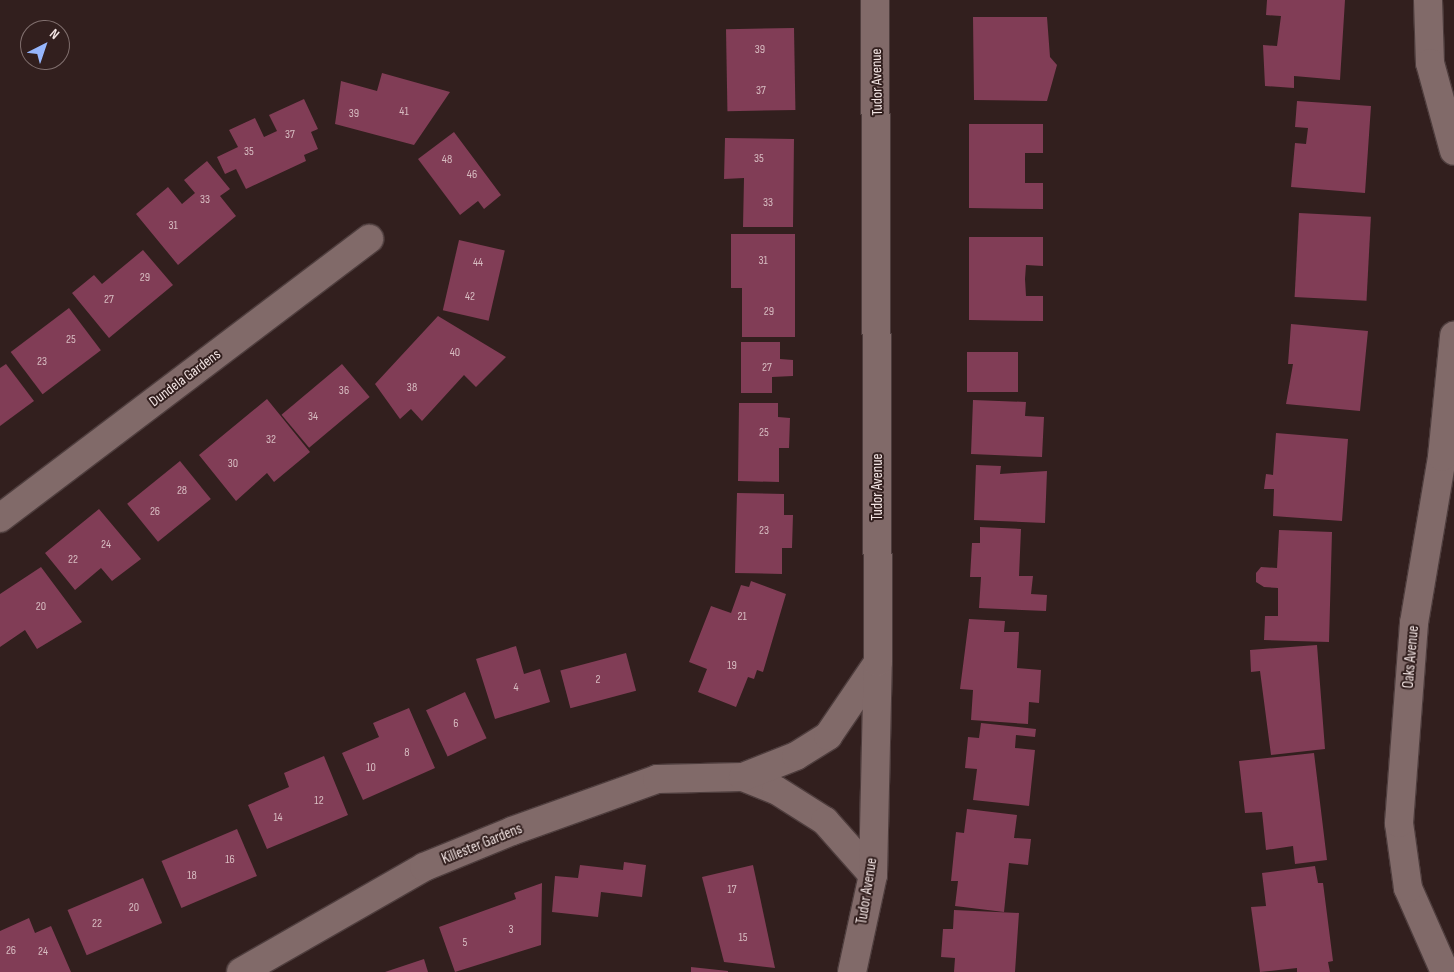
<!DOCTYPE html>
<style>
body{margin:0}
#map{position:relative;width:1454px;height:972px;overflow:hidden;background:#321f1e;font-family:"Sofia Sans Condensed",sans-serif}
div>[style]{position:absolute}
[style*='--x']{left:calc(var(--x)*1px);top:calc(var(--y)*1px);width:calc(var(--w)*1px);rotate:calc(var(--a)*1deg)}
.building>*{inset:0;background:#813d56;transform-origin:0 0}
.roads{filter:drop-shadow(1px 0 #4e3d3d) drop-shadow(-1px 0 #4e3d3d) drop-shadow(0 1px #4e3d3d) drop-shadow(0 -1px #4e3d3d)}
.minor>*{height:28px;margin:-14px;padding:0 14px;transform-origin:14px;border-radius:14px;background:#816a69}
span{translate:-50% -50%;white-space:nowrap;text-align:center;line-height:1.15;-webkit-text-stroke:4px #321f1e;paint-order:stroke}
.number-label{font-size:12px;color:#d7bcc1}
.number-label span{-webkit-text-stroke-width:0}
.street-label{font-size:15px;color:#f4e6e5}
.north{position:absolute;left:20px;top:20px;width:50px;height:50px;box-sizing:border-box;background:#321f1e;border:1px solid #806f6e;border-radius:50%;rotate:41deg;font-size:14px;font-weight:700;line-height:20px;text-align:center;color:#f4e6e5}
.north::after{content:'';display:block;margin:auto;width:18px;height:22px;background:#96b6fd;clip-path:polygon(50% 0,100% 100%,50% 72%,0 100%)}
</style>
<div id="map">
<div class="building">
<div style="clip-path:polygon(1267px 0,1345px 0,1340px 80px,1294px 76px,1294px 88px,1265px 86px,1263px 45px,1277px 46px,1281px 16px,1266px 15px)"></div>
<div style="clip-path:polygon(973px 17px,1047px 17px,1050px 57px,1057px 65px,1047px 101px,974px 100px)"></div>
<div style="left:794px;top:28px;width:82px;height:68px;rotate:89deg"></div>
<div style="clip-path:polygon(382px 73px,450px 92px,414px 145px,335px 124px,341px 81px,377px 91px)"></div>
<div style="clip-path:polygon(304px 99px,318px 129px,311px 132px,318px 149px,304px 155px,306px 161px,246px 189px,236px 169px,225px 174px,217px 157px,238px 147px,229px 130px,255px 118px,264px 137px,277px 131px,269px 115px)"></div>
<div style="clip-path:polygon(1297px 101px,1371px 106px,1365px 193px,1291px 187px,1295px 143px,1306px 144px,1308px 128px,1295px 127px)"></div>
<div style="clip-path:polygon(969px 124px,1043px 124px,1043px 153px,1025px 153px,1025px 183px,1043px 183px,1043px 209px,969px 208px)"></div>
<div style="clip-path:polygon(454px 132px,501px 195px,484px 209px,478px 201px,460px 215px,418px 159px)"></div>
<div style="clip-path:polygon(725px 138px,794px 139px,793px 227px,743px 227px,744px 178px,724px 179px)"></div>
<div style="clip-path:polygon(207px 161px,230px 189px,220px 196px,236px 216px,178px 265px,136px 214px,168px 187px,182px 204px,195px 193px,184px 180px)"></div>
<div style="left:1299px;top:213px;width:72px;height:84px;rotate:3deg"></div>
<div style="clip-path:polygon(731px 234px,795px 234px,795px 337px,742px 337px,742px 288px,731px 288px)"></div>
<div style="clip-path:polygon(969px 237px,1043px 237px,1043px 266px,1026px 265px,1025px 279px,1026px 296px,1043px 296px,1043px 321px,969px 320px)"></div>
<div style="left:459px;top:240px;width:47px;height:72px;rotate:13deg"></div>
<div style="clip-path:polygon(143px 250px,173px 285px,109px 338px,72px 293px,94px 275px,102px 284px)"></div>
<div style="left:69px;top:308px;width:53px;height:73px;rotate:53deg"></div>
<div style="clip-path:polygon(438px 316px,506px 357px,476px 387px,464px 375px,422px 421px,411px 409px,400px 419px,375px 384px)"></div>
<div style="clip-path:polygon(1291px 324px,1368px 331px,1360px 411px,1286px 404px,1293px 364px,1288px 364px)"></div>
<div style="clip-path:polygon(741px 342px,780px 342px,780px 359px,793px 360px,793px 376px,772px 377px,772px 393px,741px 393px)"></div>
<div style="left:967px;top:352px;width:51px;height:40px"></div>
<div style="clip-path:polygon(6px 364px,34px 401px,0 426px,0 368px)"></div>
<div style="left:342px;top:364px;width:43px;height:79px;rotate:50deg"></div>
<div style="clip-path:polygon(267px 399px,310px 452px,274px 482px,267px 473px,236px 501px,199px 455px)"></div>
<div style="clip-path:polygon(973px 400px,1026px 402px,1025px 416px,1044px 417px,1042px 457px,971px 454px)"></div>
<div style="clip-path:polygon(739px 403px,778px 403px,778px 417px,790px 418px,789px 448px,779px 448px,779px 482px,738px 481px)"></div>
<div style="clip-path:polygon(1276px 433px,1348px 439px,1342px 521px,1273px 516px,1274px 489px,1264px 489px,1266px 474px,1273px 475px)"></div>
<div style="left:180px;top:461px;width:49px;height:68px;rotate:51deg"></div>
<div style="clip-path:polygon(976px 465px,1001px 466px,1000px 474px,1047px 471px,1045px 523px,974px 520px)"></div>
<div style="clip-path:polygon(737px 493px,784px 494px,784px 515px,793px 515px,792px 548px,782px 548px,782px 574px,735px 573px)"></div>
<div style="clip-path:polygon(99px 509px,141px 559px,112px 581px,101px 568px,75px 590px,45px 553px)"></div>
<div style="clip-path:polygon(980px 527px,1021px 529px,1019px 576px,1033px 576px,1031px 594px,1047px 595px,1046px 611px,979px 608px,981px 577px,970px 577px,972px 543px,980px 543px)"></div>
<div style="clip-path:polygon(1279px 530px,1332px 532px,1329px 642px,1264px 640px,1265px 616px,1278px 616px,1278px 588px,1264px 587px,1256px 582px,1256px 573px,1261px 567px,1277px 568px)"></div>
<div style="clip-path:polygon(41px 567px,82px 622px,37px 649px,25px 630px,0 647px,0 594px)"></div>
<div style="clip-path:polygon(751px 581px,786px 594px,763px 672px,757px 670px,754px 679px,748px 677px,736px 707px,698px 692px,707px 669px,689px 662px,711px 606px,731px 613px,741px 585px,749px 587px)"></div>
<div style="clip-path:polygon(969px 619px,1005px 621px,1004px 632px,1019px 632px,1017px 668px,1041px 670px,1039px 703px,1029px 702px,1028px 724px,971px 720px,973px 690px,960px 689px)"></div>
<div style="clip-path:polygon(1317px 645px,1325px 749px,1271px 755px,1260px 671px,1251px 672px,1250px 650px)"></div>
<div style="clip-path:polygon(516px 646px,524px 674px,540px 669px,550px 702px,495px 719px,476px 659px)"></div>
<div style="left:626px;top:653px;width:39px;height:68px;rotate:75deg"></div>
<div style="left:465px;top:692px;width:51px;height:43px;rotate:65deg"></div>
<div style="clip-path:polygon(409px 708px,435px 768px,363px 800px,342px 753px,379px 737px,373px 723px)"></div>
<div style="clip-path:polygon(981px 723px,1036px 729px,1035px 737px,1016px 735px,1015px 748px,1035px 750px,1029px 806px,973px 800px,977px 769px,965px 768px,968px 737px,979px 738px)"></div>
<div style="clip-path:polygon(1314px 753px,1327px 860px,1295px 864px,1293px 846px,1266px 850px,1262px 812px,1245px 813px,1239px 761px)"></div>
<div style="clip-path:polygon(324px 756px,348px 815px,267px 849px,248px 805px,289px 787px,284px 773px)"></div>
<div style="clip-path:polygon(967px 809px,1017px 815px,1014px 838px,1031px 839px,1028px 865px,1009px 863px,1004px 912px,955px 906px,958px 881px,951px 881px,956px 832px,964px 833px)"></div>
<div style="left:237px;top:829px;width:51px;height:82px;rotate:67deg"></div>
<div style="clip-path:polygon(624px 862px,646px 865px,642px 897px,601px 892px,598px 917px,552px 912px,555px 876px,578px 878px,580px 865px,623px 870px)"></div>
<div style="clip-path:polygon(753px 865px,761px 902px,775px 968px,724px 962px,702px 877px)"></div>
<div style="clip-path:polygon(1315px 866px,1318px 883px,1323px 883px,1333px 961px,1328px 962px,1330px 972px,1297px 972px,1297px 968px,1260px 972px,1251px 907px,1266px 906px,1262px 873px)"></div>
<div style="left:143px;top:878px;width:49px;height:82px;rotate:67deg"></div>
<div style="clip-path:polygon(542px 883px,541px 945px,455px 972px,439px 927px,516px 899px,514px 893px)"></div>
<div style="clip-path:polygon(954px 910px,1019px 913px,1015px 972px,954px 972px,955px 958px,941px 957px,943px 929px,953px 929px)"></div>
<div style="clip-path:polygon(29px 918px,35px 933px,51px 926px,71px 972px,0 972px,0 931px)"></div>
<div style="clip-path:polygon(424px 959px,428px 972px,385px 972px)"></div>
<div style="clip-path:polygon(691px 967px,728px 971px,728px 972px,691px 972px)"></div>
</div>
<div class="roads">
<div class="minor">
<div style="--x:1428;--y:0;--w:63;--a:88.2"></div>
<div style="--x:1430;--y:63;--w:91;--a:74.7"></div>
<div style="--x:0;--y:518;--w:463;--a:-37.1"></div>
<div style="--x:743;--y:777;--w:35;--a:22"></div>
<div style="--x:776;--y:790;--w:58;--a:32.3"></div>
<div style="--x:825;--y:821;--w:72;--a:48.4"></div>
<div style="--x:241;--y:972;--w:211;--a:-29.8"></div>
<div style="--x:424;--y:867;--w:95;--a:-22.2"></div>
<div style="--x:512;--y:831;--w:154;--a:-19.7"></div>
<div style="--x:657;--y:779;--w:86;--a:-1.3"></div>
<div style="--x:743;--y:777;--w:57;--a:-21.6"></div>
<div style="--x:796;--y:756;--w:38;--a:-32"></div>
<div style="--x:828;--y:736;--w:87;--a:-55.8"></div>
<div style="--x:852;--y:972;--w:99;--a:-77.8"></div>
<div style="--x:873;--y:875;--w:213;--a:-88.7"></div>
<div style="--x:878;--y:662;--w:662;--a:-90.26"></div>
<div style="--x:1445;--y:972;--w:92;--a:-113.8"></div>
<div style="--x:1408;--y:888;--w:66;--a:-97.9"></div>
<div style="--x:1399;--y:823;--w:201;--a:-85.7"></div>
<div style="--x:1414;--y:623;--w:168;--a:-80.4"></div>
<div style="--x:1442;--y:457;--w:122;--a:-84.3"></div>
</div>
</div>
<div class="number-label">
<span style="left:760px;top:50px">39</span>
<span style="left:761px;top:91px">37</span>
<span style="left:404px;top:112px">41</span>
<span style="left:354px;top:114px">39</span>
<span style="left:290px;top:135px">37</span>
<span style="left:249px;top:152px">35</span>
<span style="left:759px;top:159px">35</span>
<span style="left:447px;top:160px">48</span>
<span style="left:472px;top:175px">46</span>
<span style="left:205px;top:200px">33</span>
<span style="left:768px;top:203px">33</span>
<span style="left:173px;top:226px">31</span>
<span style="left:763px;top:261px">31</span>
<span style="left:478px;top:263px">44</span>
<span style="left:145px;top:278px">29</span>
<span style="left:470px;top:297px">42</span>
<span style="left:109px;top:300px">27</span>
<span style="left:769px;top:312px">29</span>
<span style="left:71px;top:340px">25</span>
<span style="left:455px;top:353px">40</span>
<span style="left:42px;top:362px">23</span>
<span style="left:767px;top:368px">27</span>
<span style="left:412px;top:388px">38</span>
<span style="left:344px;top:391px">36</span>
<span style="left:313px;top:417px">34</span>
<span style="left:764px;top:433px">25</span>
<span style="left:271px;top:440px">32</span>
<span style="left:233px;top:464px">30</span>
<span style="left:182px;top:491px">28</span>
<span style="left:155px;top:512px">26</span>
<span style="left:764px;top:531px">23</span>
<span style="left:106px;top:545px">24</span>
<span style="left:73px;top:560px">22</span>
<span style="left:41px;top:607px">20</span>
<span style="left:742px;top:617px">21</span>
<span style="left:732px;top:666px">19</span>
<span style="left:598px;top:680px">2</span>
<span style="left:516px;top:688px">4</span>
<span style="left:456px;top:724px">6</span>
<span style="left:407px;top:753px">8</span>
<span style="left:371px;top:768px">10</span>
<span style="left:319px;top:801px">12</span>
<span style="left:278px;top:818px">14</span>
<span style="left:230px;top:860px">16</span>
<span style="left:192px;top:876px">18</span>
<span style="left:732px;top:890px">17</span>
<span style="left:134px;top:908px">20</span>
<span style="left:97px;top:924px">22</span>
<span style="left:511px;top:930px">3</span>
<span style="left:743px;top:938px">15</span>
<span style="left:465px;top:943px">5</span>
<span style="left:11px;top:951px">26</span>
<span style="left:43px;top:952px">24</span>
</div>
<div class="street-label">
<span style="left:877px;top:82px;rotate:-91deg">Tudor Avenue</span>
<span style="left:185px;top:378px;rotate:-37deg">Dundela Gardens</span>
<span style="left:878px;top:487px;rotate:-90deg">Tudor Avenue</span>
<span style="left:1411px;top:657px;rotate:-85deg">Oaks Avenue</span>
<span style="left:482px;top:844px;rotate:-22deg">Killester Gardens</span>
<span style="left:867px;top:891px;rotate:-81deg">Tudor Avenue</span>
</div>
<div class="north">N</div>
</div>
